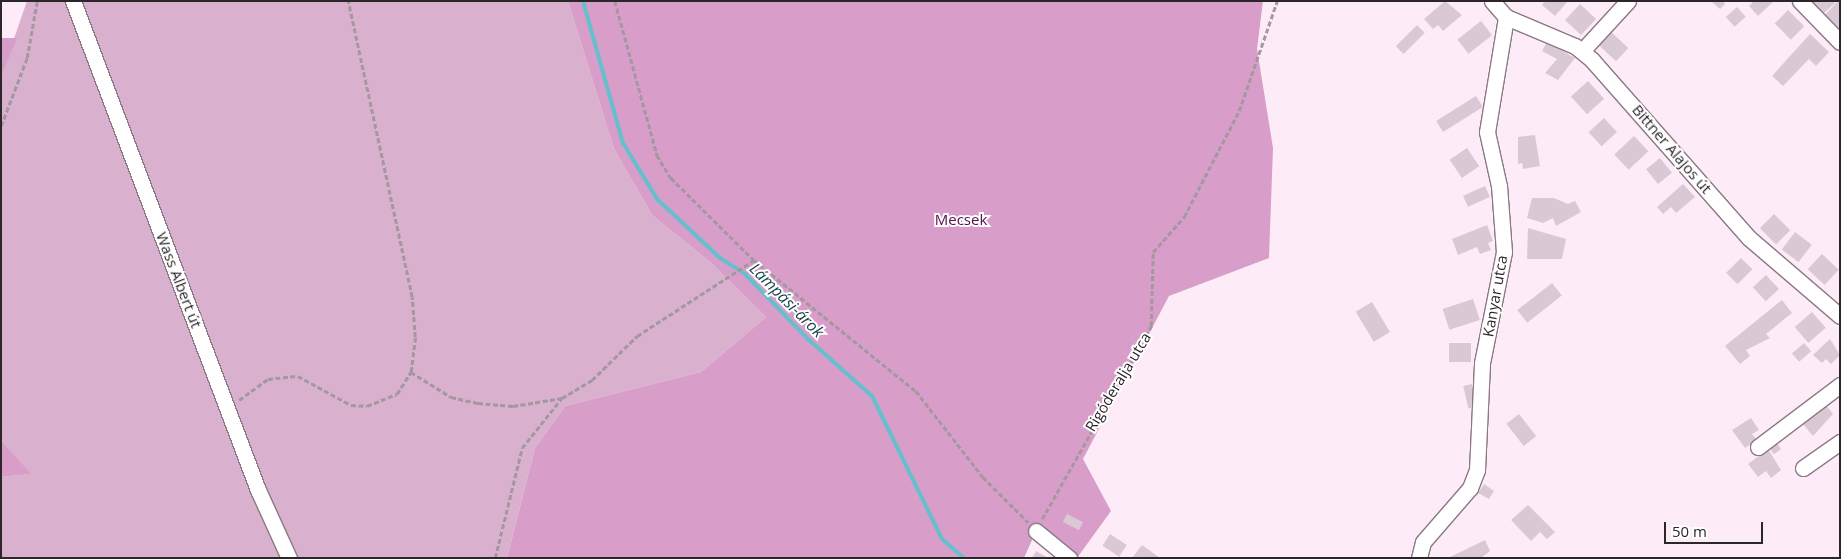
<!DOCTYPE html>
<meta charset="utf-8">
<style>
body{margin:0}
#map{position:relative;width:1841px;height:559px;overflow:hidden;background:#fdecf8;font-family:"Open Sans",sans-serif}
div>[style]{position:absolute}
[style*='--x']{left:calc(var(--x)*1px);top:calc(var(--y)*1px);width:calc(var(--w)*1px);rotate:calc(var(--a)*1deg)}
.green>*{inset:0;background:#d9b1ce}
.forest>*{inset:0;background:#d89ec9}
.stream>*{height:4px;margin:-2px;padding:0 2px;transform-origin:2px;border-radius:2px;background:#65bfcd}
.building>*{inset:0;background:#dbc8d5;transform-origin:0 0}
.path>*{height:2.5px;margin-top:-1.25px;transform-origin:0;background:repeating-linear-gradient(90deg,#a397a0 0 5px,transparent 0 7.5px)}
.roads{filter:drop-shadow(1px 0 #8a7885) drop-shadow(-1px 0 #8a7885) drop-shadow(0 1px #8a7885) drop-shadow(0 -1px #8a7885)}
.minor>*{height:15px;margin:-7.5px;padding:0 7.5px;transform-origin:7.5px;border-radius:7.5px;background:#fff}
span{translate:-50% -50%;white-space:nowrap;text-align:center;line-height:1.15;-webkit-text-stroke:4px #fff;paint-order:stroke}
.street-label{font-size:15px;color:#2c252a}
.park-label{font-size:15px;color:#530f47}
.water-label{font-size:16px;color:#1a444b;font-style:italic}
.frame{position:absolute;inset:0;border:2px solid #2c252a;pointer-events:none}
.scale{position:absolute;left:1664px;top:522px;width:99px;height:22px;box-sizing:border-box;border:2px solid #2c252a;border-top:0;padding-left:6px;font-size:15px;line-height:18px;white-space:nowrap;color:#2c252a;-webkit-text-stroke:4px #fff;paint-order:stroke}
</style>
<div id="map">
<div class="green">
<div style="clip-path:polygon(27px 1px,568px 1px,614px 149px,652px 215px,710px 262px,766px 317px,701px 372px,565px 406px,535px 448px,507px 558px,1px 558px,1px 477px,30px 474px,1px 440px,1px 76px)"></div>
</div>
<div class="forest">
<div style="clip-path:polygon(568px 1px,1263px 1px,1257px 49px,1273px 148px,1269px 258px,1169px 296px,1083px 459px,1111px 511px,1077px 558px,1069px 558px,1036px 531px,1024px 558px,507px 558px,535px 448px,565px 406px,701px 372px,766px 317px,710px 262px,652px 215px,614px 149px)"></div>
<div style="clip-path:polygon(1px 38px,17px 38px,1px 76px)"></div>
<div style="clip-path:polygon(1px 440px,31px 474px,1px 477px)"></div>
</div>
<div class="stream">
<div style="--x:583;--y:1;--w:148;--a:74.3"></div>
<div style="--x:623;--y:143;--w:66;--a:58.7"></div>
<div style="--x:657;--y:199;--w:86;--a:43.1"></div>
<div style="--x:720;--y:258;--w:28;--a:32"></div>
<div style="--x:744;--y:273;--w:92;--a:45.9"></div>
<div style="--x:808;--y:339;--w:86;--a:41.7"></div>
<div style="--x:872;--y:396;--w:159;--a:63.9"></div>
<div style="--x:942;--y:539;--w:29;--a:41"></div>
</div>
<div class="building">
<div style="clip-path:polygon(1445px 1px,1462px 15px,1443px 31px,1438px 25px,1433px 29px,1424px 19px)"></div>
<div style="clip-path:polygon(1545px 1px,1568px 1px,1555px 16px,1542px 5px)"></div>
<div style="clip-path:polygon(1711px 1px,1723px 1px,1725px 4px,1720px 9px)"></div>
<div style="clip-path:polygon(1754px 1px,1774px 1px,1758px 16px,1749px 6px)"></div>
<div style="clip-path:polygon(1808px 1px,1834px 1px,1835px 3px,1821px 16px)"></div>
<div style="clip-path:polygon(1838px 1px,1840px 1px,1840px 32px,1822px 18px)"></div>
<div style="left:1580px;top:4px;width:22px;height:22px;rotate:43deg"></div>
<div style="left:1737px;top:7px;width:13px;height:15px;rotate:48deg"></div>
<div style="left:1788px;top:10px;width:23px;height:19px;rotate:45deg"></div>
<div style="left:1481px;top:21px;width:18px;height:30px;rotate:52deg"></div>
<div style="left:1417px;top:25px;width:11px;height:30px;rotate:45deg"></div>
<div style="left:1610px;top:31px;width:25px;height:18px;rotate:43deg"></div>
<div style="clip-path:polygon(1810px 34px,1829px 52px,1816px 66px,1809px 59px,1783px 86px,1772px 76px)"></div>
<div style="clip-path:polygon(1547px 42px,1575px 58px,1558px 80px,1545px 73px,1557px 59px,1542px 51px)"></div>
<div style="left:1588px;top:81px;width:24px;height:23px;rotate:48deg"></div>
<div style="left:1476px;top:96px;width:13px;height:47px;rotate:58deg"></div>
<div style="left:1604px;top:118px;width:19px;height:21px;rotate:47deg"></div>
<div style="clip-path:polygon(1535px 135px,1540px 166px,1523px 169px,1522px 163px,1518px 164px,1518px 137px)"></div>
<div style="left:1634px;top:136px;width:21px;height:27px;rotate:47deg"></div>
<div style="left:1467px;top:148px;width:22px;height:21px;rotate:56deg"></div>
<div style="left:1660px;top:158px;width:19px;height:18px;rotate:51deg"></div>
<div style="clip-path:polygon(1683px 184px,1695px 197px,1676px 213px,1671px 207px,1663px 214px,1657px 207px)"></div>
<div style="left:1485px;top:186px;width:12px;height:24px;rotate:66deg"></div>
<div style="clip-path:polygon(1532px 198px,1554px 198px,1568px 204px,1575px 201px,1581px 212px,1556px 226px,1553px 218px,1543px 223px,1527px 218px)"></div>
<div style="left:1774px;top:214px;width:23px;height:20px;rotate:45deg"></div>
<div style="clip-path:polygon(1487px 225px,1493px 241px,1488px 243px,1491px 250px,1480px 254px,1477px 247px,1458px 255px,1452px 239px)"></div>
<div style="clip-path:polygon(1528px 228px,1566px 239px,1562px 259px,1527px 259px)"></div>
<div style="left:1795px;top:232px;width:21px;height:22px;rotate:37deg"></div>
<div style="left:1822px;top:254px;width:23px;height:21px;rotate:43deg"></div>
<div style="left:1741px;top:258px;width:16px;height:21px;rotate:45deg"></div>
<div style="left:1766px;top:275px;width:19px;height:18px;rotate:47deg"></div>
<div style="left:1552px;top:283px;width:16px;height:44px;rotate:52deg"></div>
<div style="left:1473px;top:299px;width:22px;height:32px;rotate:72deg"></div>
<div style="clip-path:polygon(1782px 300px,1792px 313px,1766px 334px,1770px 338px,1746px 350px,1750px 356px,1740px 364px,1725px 346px)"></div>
<div style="left:1372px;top:302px;width:35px;height:19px;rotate:59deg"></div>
<div style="left:1812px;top:312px;width:21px;height:23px;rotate:49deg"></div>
<div style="clip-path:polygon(1830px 339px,1840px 355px,1831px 364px,1826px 359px,1822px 363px,1813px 355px)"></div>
<div style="left:1449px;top:343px;width:22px;height:19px"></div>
<div style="left:1804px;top:343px;width:11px;height:16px;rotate:49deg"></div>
<div style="left:1472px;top:384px;width:23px;height:9px;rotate:77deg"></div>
<div style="clip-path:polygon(1825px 404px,1833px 414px,1813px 436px,1801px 422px)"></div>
<div style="left:1519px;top:414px;width:28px;height:16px;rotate:52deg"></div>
<div style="clip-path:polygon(1751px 418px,1759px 430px,1752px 434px,1757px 440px,1745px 448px,1732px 430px)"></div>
<div style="left:1775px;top:440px;width:11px;height:9px;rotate:56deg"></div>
<div style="clip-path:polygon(1768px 449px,1781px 470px,1771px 478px,1766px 471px,1758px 477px,1748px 464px)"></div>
<div style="clip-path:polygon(1484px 484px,1494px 491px,1489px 499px,1478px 493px)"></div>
<div style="clip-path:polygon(1528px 505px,1555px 532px,1547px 539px,1540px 532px,1531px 541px,1511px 520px)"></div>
<div style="left:1067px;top:514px;width:18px;height:9px;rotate:27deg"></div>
<div style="left:1110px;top:534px;width:20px;height:14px;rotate:33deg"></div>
<div style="clip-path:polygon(1485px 540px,1490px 551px,1481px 558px,1448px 558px)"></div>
<div style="clip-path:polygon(1142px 545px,1160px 558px,1132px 558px)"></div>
<div style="clip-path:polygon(1036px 551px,1048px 558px,1032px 558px)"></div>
</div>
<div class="path">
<div style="--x:615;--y:1;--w:160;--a:74.7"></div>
<div style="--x:657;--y:155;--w:27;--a:59"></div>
<div style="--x:671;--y:178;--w:117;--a:44.7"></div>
<div style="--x:754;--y:260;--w:208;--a:39"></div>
<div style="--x:916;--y:391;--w:109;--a:52.1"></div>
<div style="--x:983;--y:477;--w:64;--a:45"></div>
<div style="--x:1;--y:126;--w:73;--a:-69.1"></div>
<div style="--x:27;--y:58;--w:58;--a:-80"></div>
<div style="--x:411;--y:372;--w:47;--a:32"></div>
<div style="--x:451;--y:397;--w:28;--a:13"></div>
<div style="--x:478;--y:403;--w:35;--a:5"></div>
<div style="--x:513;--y:406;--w:50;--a:-9.3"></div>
<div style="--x:562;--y:398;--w:35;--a:-31"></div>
<div style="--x:592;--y:380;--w:63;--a:-44.4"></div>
<div style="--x:637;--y:336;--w:140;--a:-33"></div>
<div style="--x:239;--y:400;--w:36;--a:-36"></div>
<div style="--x:268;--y:379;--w:30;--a:-6"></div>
<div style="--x:298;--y:376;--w:60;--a:28.7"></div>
<div style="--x:351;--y:405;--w:16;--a:4"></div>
<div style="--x:367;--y:406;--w:32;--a:-22"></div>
<div style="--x:397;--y:394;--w:26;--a:-58"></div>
<div style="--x:411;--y:372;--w:35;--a:-83"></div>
<div style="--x:415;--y:337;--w:40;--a:-94.3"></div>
<div style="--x:412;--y:297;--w:303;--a:-102.2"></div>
<div style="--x:1042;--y:519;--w:222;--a:-60.5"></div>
<div style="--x:1151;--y:326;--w:74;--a:-88.5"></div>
<div style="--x:1153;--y:252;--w:47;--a:-48.5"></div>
<div style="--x:1184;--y:217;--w:119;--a:-62.6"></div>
<div style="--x:1239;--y:111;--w:116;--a:-70.9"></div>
<div style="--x:495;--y:558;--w:113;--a:-76.2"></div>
<div style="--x:522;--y:448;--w:63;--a:-51.5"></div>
</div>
<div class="roads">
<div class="minor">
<div style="--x:73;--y:1;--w:523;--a:69.28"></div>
<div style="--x:258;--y:490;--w:75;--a:65.5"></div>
<div style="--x:1492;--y:1;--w:21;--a:49"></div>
<div style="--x:1506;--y:17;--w:75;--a:22.8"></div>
<div style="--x:1575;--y:46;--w:22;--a:39"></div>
<div style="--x:1592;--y:60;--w:237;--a:48.6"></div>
<div style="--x:1749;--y:238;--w:120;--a:40.6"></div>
<div style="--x:1800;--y:1;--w:57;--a:45.7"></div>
<div style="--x:1582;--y:51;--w:68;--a:-47.4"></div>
<div style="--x:1758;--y:447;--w:103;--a:-37.1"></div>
<div style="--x:1803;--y:468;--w:45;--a:-35.1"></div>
<div style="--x:1036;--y:531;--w:43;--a:39.3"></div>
<div style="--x:1419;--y:558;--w:16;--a:-76"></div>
<div style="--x:1423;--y:542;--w:72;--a:-49"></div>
<div style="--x:1470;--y:488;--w:19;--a:-69"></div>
<div style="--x:1477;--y:470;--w:107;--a:-87.3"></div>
<div style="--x:1482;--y:363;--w:113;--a:-78.8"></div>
<div style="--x:1504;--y:252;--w:66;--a:-94.3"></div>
<div style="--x:1499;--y:186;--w:55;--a:-102.5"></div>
<div style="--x:1487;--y:132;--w:117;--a:-80.6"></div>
</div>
</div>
<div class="street-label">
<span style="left:1672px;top:149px;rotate:49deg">Bittner Alajos út</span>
<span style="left:179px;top:280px;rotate:69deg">Wass Albert út</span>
<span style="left:1495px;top:296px;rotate:-80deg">Kanyar utca</span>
<span style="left:1118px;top:382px;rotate:-59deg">Rigóderalja utca</span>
</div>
<div class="park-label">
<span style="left:961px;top:220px">Mecsek</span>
</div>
<div class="water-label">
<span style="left:787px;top:300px;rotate:45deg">Lámpási-árok</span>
</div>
<div class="frame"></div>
<div class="scale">50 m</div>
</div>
